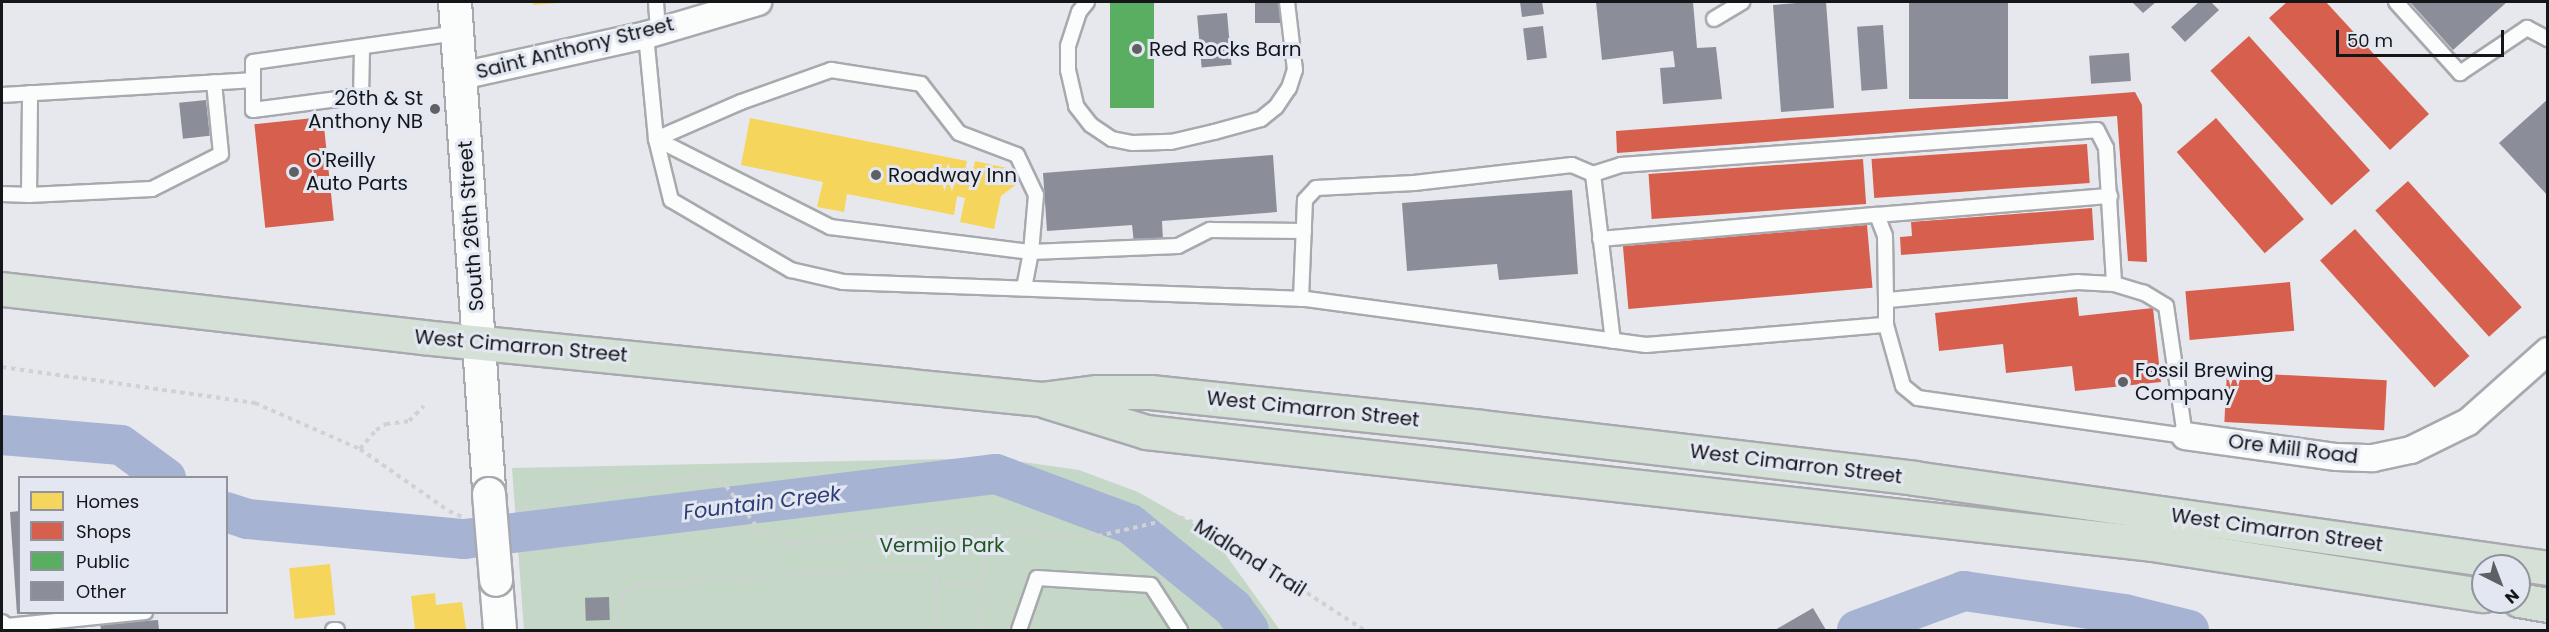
<!DOCTYPE html>
<style>
body{margin:0}
#map{position:relative;width:2549px;height:632px;overflow:hidden;background:#e6e8ee;font-family:Poppins,sans-serif}
div>[style]{position:absolute}
[style*='--x']{left:calc(var(--x)*1px);top:calc(var(--y)*1px);width:calc(var(--w)*1px);rotate:calc(var(--a)*1deg)}
.green>*{inset:0;background:#c5d8c8}
.homes>*{inset:0;background:#f6d55c;transform-origin:0 0}
.shops>*{inset:0;background:#d6604d;transform-origin:0 0}
.public>*{inset:0;background:#5aae61;transform-origin:0 0}
.river>*{height:40px;margin:-20px;padding:0 20px;transform-origin:20px;border-radius:20px;background:#a6b3d3}
.building>*{inset:0;background:#8b8e98;transform-origin:0 0}
.path>*{height:4px;margin-top:-2px;transform-origin:0;background:repeating-linear-gradient(90deg,#d0d1d3 0 4.5px,transparent 0 9px)}
.roads{filter:drop-shadow(2px 0 #a8a9ae) drop-shadow(-2px 0 #a8a9ae) drop-shadow(0 2px #a8a9ae) drop-shadow(0 -2px #a8a9ae)}
.service>*{height:14px;margin:-7px;padding:0 7px;transform-origin:7px;border-radius:7px;background:#fbfcfc}
.minor>*{height:26px;margin:-13px;padding:0 13px;transform-origin:13px;border-radius:13px;background:#fbfcfc}
.tertiary>*{height:32px;margin:-16px;padding:0 16px;transform-origin:16px;border-radius:16px;background:#fbfcfc}
.trunk>*{height:33px;margin:-16.5px;padding:0 16.5px;transform-origin:16.5px;border-radius:16.5px;background:#d5e0d7}
.bridges{filter:drop-shadow(2px 0 #a8a9ae) drop-shadow(-2px 0 #a8a9ae) drop-shadow(0 2px #a8a9ae) drop-shadow(0 -2px #a8a9ae)}
.tertiary-bridge>*{height:32px;margin:-16px;padding:0 16px;transform-origin:16px;border-radius:16px;background:#fbfcfc}
.dots>*{width:16px;height:16px;translate:-50% -50%;box-sizing:border-box;border:3px solid #e3e7f1;border-radius:50%}
span{translate:-50% -50%;white-space:nowrap;text-align:center;line-height:1.15;-webkit-text-stroke:6px #e3e7f1;paint-order:stroke}
.street-label{font-size:20px;color:#141619}
.poi-label{font-size:20px;color:#141619}
.left{translate:0 -50%;text-align:left}
.right{translate:-100% -50%;text-align:right}
.park-label{font-size:20px;color:#215522}
.water-label{font-size:21px;color:#2d3e76;font-style:italic}
.frame{position:absolute;inset:0;border:3px solid #141619;pointer-events:none}
.legend{position:absolute;left:18px;top:476px;width:210px;height:138px;box-sizing:border-box;background:#e3e7f1;border:2px solid #90939b;margin:0;padding:8px 10px;list-style:none;font-size:18px;color:#141619}
.legend li{display:flex;align-items:center;gap:12px;height:30px}
.legend b{width:30px;border:2px solid #90939b}
.north{position:absolute;left:2471px;top:554px;width:60px;height:60px;box-sizing:border-box;background:#e3e7f1;border:2px solid #90939b;border-radius:50%;rotate:138deg;font-size:16px;font-weight:700;line-height:24px;text-align:center;color:#141619}
.north::after{content:'';display:block;margin:auto;width:21px;height:27px;background:#5e6064;clip-path:polygon(50% 0,100% 100%,50% 72%,0 100%)}
.scale{position:absolute;left:2336px;top:30px;width:168px;height:27px;box-sizing:border-box;border:3px solid #141619;border-top:0;padding-left:8px;font-size:18px;line-height:21px;white-space:nowrap;color:#141619;-webkit-text-stroke:4px #e3e7f1;paint-order:stroke}
</style>
<div id="map">
<div class="green">
<div style="clip-path:polygon(996px 458px,1079px 470px,1138px 492px,1210px 533px,1280px 630px,524px 630px,512px 468px)"></div>
</div>
<div class="homes">
<div style="clip-path:polygon(533px 2px,559px 2px,559px 3px,533px 5px)"></div>
<div style="clip-path:polygon(750px 118px,967px 161px,963px 182px,970px 184px,975px 161px,1007px 168px,1018px 183px,1001px 196px,994px 229px,960px 222px,965px 198px,957px 196px,954px 215px,847px 194px,844px 212px,817px 207px,823px 182px,741px 165px)"></div>
<div style="left:330px;top:564px;width:51px;height:41px;rotate:84deg"></div>
<div style="clip-path:polygon(435px 593px,436px 605px,462px 602px,466px 629px,415px 630px,411px 596px)"></div>
</div>
<div class="shops">
<div style="clip-path:polygon(2287px 2px,2326px 2px,2429px 114px,2390px 150px,2269px 18px)"></div>
<div style="left:2249px;top:36px;width:181px;height:52px;rotate:48deg"></div>
<div style="clip-path:polygon(2135px 92px,2142px 105px,2147px 262px,2128px 261px,2117px 116px,1617px 153px,1616px 131px)"></div>
<div style="left:323px;top:117px;width:104px;height:69px;rotate:84deg"></div>
<div style="left:2216px;top:118px;width:134px;height:52px;rotate:49deg"></div>
<div style="left:2087px;top:144px;width:39px;height:216px;rotate:86deg"></div>
<div style="left:1863px;top:159px;width:45px;height:215px;rotate:86deg"></div>
<div style="left:2408px;top:181px;width:170px;height:44px;rotate:48deg"></div>
<div style="clip-path:polygon(2092px 208px,2094px 240px,1901px 255px,1900px 237px,1912px 236px,1911px 222px)"></div>
<div style="left:1867px;top:225px;width:63px;height:245px;rotate:85deg"></div>
<div style="left:2355px;top:229px;width:171px;height:47px;rotate:48deg"></div>
<div style="left:2290px;top:282px;width:49px;height:105px;rotate:85deg"></div>
<div style="clip-path:polygon(2077px 297px,2079px 316px,2153px 308px,2161px 382px,2075px 391px,2072px 366px,2006px 373px,2003px 344px,1939px 351px,1935px 313px)"></div>
<div style="left:2227px;top:372px;width:160px;height:50px;rotate:3deg"></div>
</div>
<div class="public">
<div style="left:1110px;top:2px;width:44px;height:106px"></div>
</div>
<div class="river">
<div style="--x:2;--y:435;--w:119;--a:4.8"></div>
<div style="--x:121;--y:445;--w:56;--a:36.3"></div>
<div style="--x:226;--y:512;--w:23;--a:18"></div>
<div style="--x:248;--y:519;--w:217;--a:5.3"></div>
<div style="--x:464;--y:539;--w:536;--a:-6.97"></div>
<div style="--x:996;--y:474;--w:143;--a:20.5"></div>
<div style="--x:1130;--y:524;--w:133;--a:39.2"></div>
<div style="--x:1233;--y:608;--w:27;--a:54"></div>
<div style="--x:1857;--y:630;--w:114;--a:-20"></div>
<div style="--x:1964;--y:591;--w:162;--a:8.2"></div>
<div style="--x:2124;--y:614;--w:67;--a:13.8"></div>
</div>
<div class="building">
<div style="left:1255px;top:2px;width:25px;height:21px"></div>
<div style="clip-path:polygon(1520px 2px,1542px 2px,1544px 14px,1522px 17px)"></div>
<div style="clip-path:polygon(1596px 2px,1693px 2px,1697px 48px,1716px 47px,1722px 99px,1663px 104px,1660px 68px,1675px 67px,1673px 51px,1602px 60px)"></div>
<div style="clip-path:polygon(1809px 2px,1826px 2px,1834px 108px,1781px 112px,1773px 5px)"></div>
<div style="left:1909px;top:2px;width:99px;height:97px"></div>
<div style="clip-path:polygon(2132px 2px,2156px 2px,2143px 13px)"></div>
<div style="clip-path:polygon(2199px 2px,2211px 2px,2219px 10px,2185px 42px,2171px 27px)"></div>
<div style="clip-path:polygon(2410px 2px,2507px 2px,2453px 50px)"></div>
<div style="left:1227px;top:13px;width:52px;height:30px;rotate:85deg"></div>
<div style="left:1883px;top:25px;width:64px;height:26px;rotate:86deg"></div>
<div style="left:1543px;top:26px;width:32px;height:20px;rotate:83deg"></div>
<div style="left:2129px;top:53px;width:28px;height:40px;rotate:86deg"></div>
<div style="clip-path:polygon(2548px 99px,2548px 196px,2499px 143px)"></div>
<div style="left:206px;top:100px;width:36px;height:27px;rotate:84deg"></div>
<div style="clip-path:polygon(1273px 155px,1277px 212px,1162px 221px,1163px 241px,1134px 243px,1132px 225px,1047px 231px,1043px 173px)"></div>
<div style="clip-path:polygon(1572px 190px,1578px 274px,1499px 280px,1497px 264px,1407px 271px,1402px 203px)"></div>
<div style="clip-path:polygon(20px 511px,20px 614px,17px 614px,10px 512px)"></div>
<div style="left:609px;top:597px;width:23px;height:24px;rotate:88deg"></div>
<div style="clip-path:polygon(1813px 608px,1826px 630px,1775px 630px)"></div>
<div style="clip-path:polygon(158px 620px,159px 630px,101px 630px,100px 624px)"></div>
</div>
<div class="path">
<div style="--x:2;--y:367;--w:256;--a:8.1"></div>
<div style="--x:255;--y:403;--w:115;--a:23.7"></div>
<div style="--x:360;--y:449;--w:108;--a:34.9"></div>
<div style="--x:449;--y:511;--w:17;--a:24"></div>
<div style="--x:360;--y:449;--w:25;--a:-50"></div>
<div style="--x:376;--y:430;--w:12;--a:-31"></div>
<div style="--x:386;--y:424;--w:23;--a:-7"></div>
<div style="--x:409;--y:421;--w:21;--a:-45"></div>
<div style="--x:516;--y:510;--w:196;--a:-10.3"></div>
<div style="--x:709;--y:475;--w:20;--a:33"></div>
<div style="--x:726;--y:486;--w:56;--a:52.9"></div>
<div style="--x:760;--y:531;--w:30;--a:26"></div>
<div style="--x:787;--y:544;--w:148;--a:-5.8"></div>
<div style="--x:934;--y:529;--w:164;--a:2.4"></div>
<div style="--x:1098;--y:536;--w:84;--a:-13"></div>
<div style="--x:1180;--y:517;--w:31;--a:22"></div>
<div style="--x:1209;--y:529;--w:185;--a:33.1"></div>
<div style="--x:615;--y:630;--w:33;--a:-79"></div>
<div style="--x:621;--y:598;--w:21;--a:-39"></div>
<div style="--x:637;--y:585;--w:282;--a:-3.7"></div>
<div style="--x:918;--y:567;--w:39;--a:29"></div>
<div style="--x:952;--y:586;--w:29;--a:0"></div>
<div style="--x:936;--y:630;--w:53;--a:-90"></div>
<div style="--x:980;--y:630;--w:101;--a:-87.2"></div>
</div>
<div class="roads">
<div class="service">
<div style="--x:656;--y:2;--w:28;--a:86"></div>
<div style="--x:1087;--y:2;--w:13;--a:129"></div>
<div style="--x:1079;--y:12;--w:36;--a:108"></div>
<div style="--x:1068;--y:46;--w:24;--a:90"></div>
<div style="--x:1068;--y:70;--w:37;--a:77"></div>
<div style="--x:1076;--y:106;--w:24;--a:52"></div>
<div style="--x:1091;--y:125;--w:25;--a:34"></div>
<div style="--x:1112;--y:139;--w:21;--a:11"></div>
<div style="--x:1133;--y:143;--w:38;--a:-2"></div>
<div style="--x:1171;--y:142;--w:44;--a:-13.1"></div>
<div style="--x:1214;--y:132;--w:49;--a:-15.5"></div>
<div style="--x:1261;--y:119;--w:19;--a:-39"></div>
<div style="--x:1276;--y:107;--w:23;--a:-56"></div>
<div style="--x:1289;--y:88;--w:19;--a:-72"></div>
<div style="--x:1295;--y:70;--w:68;--a:-96.7"></div>
<div style="--x:2396;--y:2;--w:96;--a:48"></div>
<div style="--x:2460;--y:73;--w:81;--a:-33.9"></div>
<div style="--x:2527;--y:28;--w:24;--a:28"></div>
<div style="--x:1714;--y:19;--w:33;--a:-31"></div>
<div style="--x:646;--y:35;--w:104;--a:84.5"></div>
<div style="--x:656;--y:139;--w:63;--a:76.2"></div>
<div style="--x:671;--y:200;--w:139;--a:30.3"></div>
<div style="--x:791;--y:270;--w:53;--a:13"></div>
<div style="--x:843;--y:282;--w:463;--a:2.1"></div>
<div style="--x:1306;--y:299;--w:343;--a:7.7"></div>
<div style="--x:1646;--y:345;--w:241;--a:-4.8"></div>
<div style="--x:1886;--y:325;--w:63;--a:74.4"></div>
<div style="--x:1903;--y:386;--w:19;--a:39"></div>
<div style="--x:1918;--y:398;--w:270;--a:8.1"></div>
<div style="--x:2185;--y:436;--w:131;--a:-98.3"></div>
<div style="--x:2166;--y:306;--w:26;--a:-149"></div>
<div style="--x:2144;--y:293;--w:31;--a:-163"></div>
<div style="--x:2114;--y:284;--w:36;--a:-177"></div>
<div style="--x:2078;--y:282;--w:193;--a:174.6"></div>
<div style="--x:1886;--y:300;--w:25;--a:90"></div>
<div style="--x:362;--y:50;--w:46;--a:91.2"></div>
<div style="--x:361;--y:96;--w:109;--a:172.6"></div>
<div style="--x:253;--y:110;--w:48;--a:-90"></div>
<div style="--x:253;--y:62;--w:207;--a:-8.1"></div>
<div style="--x:2;--y:95;--w:251;--a:-3.4"></div>
<div style="--x:656;--y:139;--w:93;--a:-23.5"></div>
<div style="--x:741;--y:102;--w:96;--a:-19.6"></div>
<div style="--x:831;--y:70;--w:91;--a:8.8"></div>
<div style="--x:921;--y:84;--w:62;--a:52.2"></div>
<div style="--x:959;--y:133;--w:62;--a:20.8"></div>
<div style="--x:1017;--y:155;--w:44;--a:64.6"></div>
<div style="--x:1036;--y:195;--w:57;--a:95"></div>
<div style="--x:1031;--y:252;--w:147;--a:-2.3"></div>
<div style="--x:1178;--y:246;--w:36;--a:-27"></div>
<div style="--x:1210;--y:230;--w:94;--a:0.6"></div>
<div style="--x:656;--y:139;--w:195;--a:26.8"></div>
<div style="--x:830;--y:227;--w:203;--a:7.1"></div>
<div style="--x:1031;--y:252;--w:37;--a:101"></div>
<div style="--x:1593;--y:174;--w:29;--a:-18"></div>
<div style="--x:1621;--y:165;--w:477;--a:-4.2"></div>
<div style="--x:2097;--y:130;--w:20;--a:63"></div>
<div style="--x:2106;--y:148;--w:136;--a:86.6"></div>
<div style="--x:2;--y:194;--w:27;--a:2"></div>
<div style="--x:29;--y:195;--w:102;--a:-89.4"></div>
<div style="--x:29;--y:195;--w:123;--a:-2.8"></div>
<div style="--x:152;--y:189;--w:77;--a:-26.9"></div>
<div style="--x:221;--y:154;--w:72;--a:-95.6"></div>
<div style="--x:1877;--y:215;--w:234;--a:-4.7"></div>
<div style="--x:1600;--y:239;--w:278;--a:-5"></div>
<div style="--x:1877;--y:215;--w:22;--a:69"></div>
<div style="--x:1885;--y:236;--w:64;--a:89.1"></div>
<div style="--x:1301;--y:299;--w:99;--a:-87.7"></div>
<div style="--x:1305;--y:200;--w:16;--a:-47"></div>
<div style="--x:1316;--y:188;--w:98;--a:-2.9"></div>
<div style="--x:1414;--y:183;--w:159;--a:-6.5"></div>
<div style="--x:1572;--y:165;--w:23;--a:23"></div>
<div style="--x:1593;--y:174;--w:168;--a:83.2"></div>
<div style="--x:2;--y:622;--w:6;--a:39"></div>
<div style="--x:7;--y:626;--w:139;--a:-5.8"></div>
<div style="--x:333;--y:630;--w:4;--a:0"></div>
<div style="--x:1019;--y:630;--w:55;--a:-70.9"></div>
<div style="--x:1037;--y:578;--w:114;--a:3.5"></div>
<div style="--x:1151;--y:585;--w:54;--a:57.2"></div>
</div>
<div class="minor">
<div style="--x:461;--y:76;--w:189;--a:-12.5"></div>
<div style="--x:646;--y:35;--w:117;--a:-16.4"></div>
<div style="--x:2185;--y:436;--w:153;--a:7.9"></div>
<div style="--x:2337;--y:457;--w:36;--a:2"></div>
<div style="--x:2373;--y:458;--w:39;--a:-12"></div>
<div style="--x:2411;--y:450;--w:64;--a:-26.2"></div>
<div style="--x:2468;--y:422;--w:107;--a:-41.6"></div>
</div>
<div class="tertiary">
<div style="--x:455;--y:2;--w:493;--a:86"></div>
<div style="--x:496;--y:580;--w:50;--a:85.4"></div>
</div>
<div class="trunk">
<div style="--x:2;--y:289;--w:423;--a:6.5"></div>
<div style="--x:422;--y:337;--w:622;--a:5.72"></div>
<div style="--x:1041;--y:399;--w:55;--a:-7.3"></div>
<div style="--x:1096;--y:392;--w:54;--a:0"></div>
<div style="--x:1150;--y:392;--w:334;--a:6"></div>
<div style="--x:1482;--y:427;--w:435;--a:6.7"></div>
<div style="--x:1914;--y:478;--w:640;--a:8.08"></div>
<div style="--x:1046;--y:401;--w:105;--a:17.2"></div>
<div style="--x:1146;--y:432;--w:1012;--a:6.35"></div>
<div style="--x:2152;--y:544;--w:335;--a:8.8"></div>
<div style="--x:2519;--y:600;--w:29;--a:10"></div>
</div>
</div>
<div class="bridges">
<div class="tertiary-bridge">
<div style="--x:489;--y:494;--w:86;--a:85.3"></div>
</div>
</div>
<div class="dots">
<div style="left:1137px;top:49px;background:#5e6064"></div>
<div style="left:435px;top:109px;background:#5e6064"></div>
<div style="left:294px;top:172px;background:#5e6064"></div>
<div style="left:876px;top:175px;background:#5e6064"></div>
<div style="left:2123px;top:382px;background:#5e6064"></div>
</div>
<div class="street-label">
<span style="left:575px;top:48px;rotate:-14deg">Saint Anthony Street</span>
<span style="left:471px;top:226px;rotate:-94deg">South 26th Street</span>
<span style="left:521px;top:346px;rotate:5deg">West Cimarron Street</span>
<span style="left:1313px;top:409px;rotate:6deg">West Cimarron Street</span>
<span style="left:2293px;top:449px;rotate:7deg">Ore Mill Road</span>
<span style="left:1796px;top:464px;rotate:7deg">West Cimarron Street</span>
<span style="left:2277px;top:530px;rotate:8deg">West Cimarron Street</span>
<span style="left:1250px;top:558px;rotate:32deg">Midland Trail</span>
</div>
<div class="poi-label">
<span class="left" style="left:1149px;top:49px">Red Rocks Barn</span>
<span class="right" style="left:423px;top:110px">26th &amp; St<br>Anthony NB</span>
<span class="left" style="left:306px;top:172px">O'Reilly<br>Auto Parts</span>
<span class="left" style="left:888px;top:175px">Roadway Inn</span>
<span class="left" style="left:2135px;top:382px">Fossil Brewing<br>Company</span>
</div>
<div class="park-label">
<span style="left:942px;top:545px">Vermijo Park</span>
</div>
<div class="water-label">
<span style="left:762px;top:503px;rotate:-7deg">Fountain Creek</span>
</div>
<div class="frame"></div>
<ul class="legend">
<li><b style="height:16px;background:#f6d55c"></b>Homes</li>
<li><b style="height:16px;background:#d6604d"></b>Shops</li>
<li><b style="height:16px;background:#5aae61"></b>Public</li>
<li><b style="height:16px;background:#8b8e98"></b>Other</li>
</ul>
<div class="north">N</div>
<div class="scale">50 m</div>
</div>
